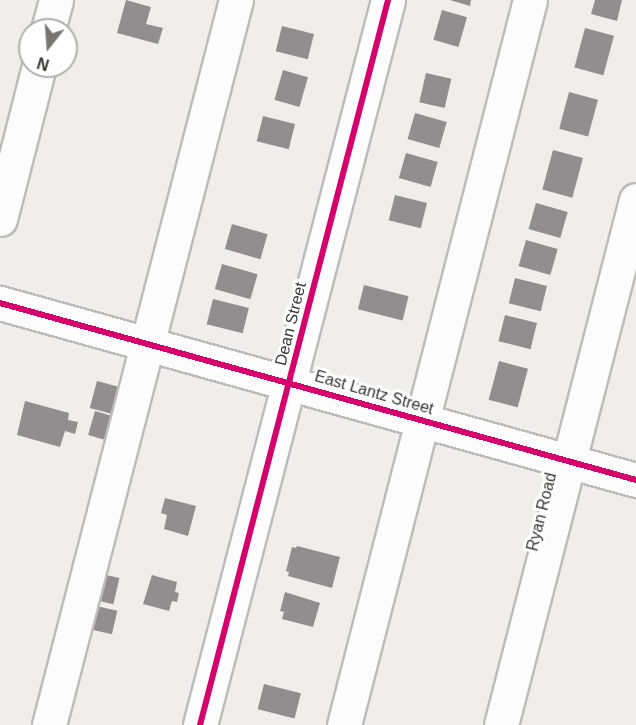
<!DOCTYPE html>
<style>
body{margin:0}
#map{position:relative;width:636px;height:725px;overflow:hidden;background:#f0eeed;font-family:Helvetica,sans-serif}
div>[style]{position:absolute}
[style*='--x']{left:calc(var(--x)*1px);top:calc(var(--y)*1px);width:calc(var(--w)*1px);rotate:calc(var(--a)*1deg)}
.building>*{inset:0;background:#908e8e;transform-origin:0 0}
.roads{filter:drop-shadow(2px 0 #bdbcbb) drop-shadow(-2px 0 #bdbcbb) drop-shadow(0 2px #bdbcbb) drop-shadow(0 -2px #bdbcbb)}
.minor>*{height:33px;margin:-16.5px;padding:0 16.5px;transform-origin:16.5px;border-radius:16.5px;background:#fdfcfc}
.cycleway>*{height:6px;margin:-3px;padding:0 3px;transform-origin:3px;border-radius:3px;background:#d6006c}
span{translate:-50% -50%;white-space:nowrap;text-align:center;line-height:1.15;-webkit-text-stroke:6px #fff;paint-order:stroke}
.street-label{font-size:16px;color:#373635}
.north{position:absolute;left:18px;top:18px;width:60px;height:60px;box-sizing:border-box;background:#fff;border:2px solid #afafae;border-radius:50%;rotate:197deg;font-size:16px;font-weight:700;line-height:24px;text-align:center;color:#373635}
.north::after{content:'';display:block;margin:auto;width:21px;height:27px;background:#787675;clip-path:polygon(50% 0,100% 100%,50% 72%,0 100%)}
</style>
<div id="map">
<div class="building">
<div style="clip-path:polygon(126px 0,151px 7px,146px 24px,163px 28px,158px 44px,117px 33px)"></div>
<div style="clip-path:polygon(450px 0,471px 0,470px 6px)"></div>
<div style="clip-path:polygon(595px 0,622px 0,617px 21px,591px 14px)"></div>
<div style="left:442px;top:10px;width:26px;height:31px;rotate:16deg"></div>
<div style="left:282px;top:26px;width:33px;height:26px;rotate:14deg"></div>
<div style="left:585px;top:28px;width:30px;height:41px;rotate:15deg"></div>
<div style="left:283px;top:70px;width:26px;height:31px;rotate:16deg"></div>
<div style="left:426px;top:73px;width:26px;height:30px;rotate:13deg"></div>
<div style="left:569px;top:92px;width:30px;height:38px;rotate:15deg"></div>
<div style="left:415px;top:113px;width:33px;height:27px;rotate:16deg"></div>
<div style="left:263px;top:116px;width:33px;height:26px;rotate:14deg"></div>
<div style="left:553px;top:150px;width:31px;height:41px;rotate:15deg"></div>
<div style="left:406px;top:153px;width:33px;height:26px;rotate:16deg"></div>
<div style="left:395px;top:195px;width:33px;height:26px;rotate:14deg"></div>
<div style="left:536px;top:203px;width:33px;height:27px;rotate:16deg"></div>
<div style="left:232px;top:224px;width:37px;height:26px;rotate:16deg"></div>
<div style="left:526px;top:240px;width:33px;height:27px;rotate:16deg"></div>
<div style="left:222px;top:264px;width:37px;height:26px;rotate:16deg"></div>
<div style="left:515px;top:278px;width:33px;height:26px;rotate:14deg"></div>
<div style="left:364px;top:285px;width:46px;height:25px;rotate:14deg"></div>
<div style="left:213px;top:299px;width:37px;height:26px;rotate:14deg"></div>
<div style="left:505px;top:315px;width:33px;height:27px;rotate:14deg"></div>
<div style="left:499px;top:361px;width:30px;height:40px;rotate:15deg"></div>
<div style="left:97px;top:381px;width:30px;height:28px;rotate:15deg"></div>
<div style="clip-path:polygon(25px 401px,69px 413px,68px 420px,78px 422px,75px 434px,65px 431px,60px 447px,17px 435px)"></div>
<div style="left:95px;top:411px;width:26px;height:25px;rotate:16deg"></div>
<div style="clip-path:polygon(165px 498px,196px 506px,188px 536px,164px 529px,167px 515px,161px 513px)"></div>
<div style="clip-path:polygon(297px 546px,340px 557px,332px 588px,288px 576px,289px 572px,286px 571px,292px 547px,296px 548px)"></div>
<div style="left:98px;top:573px;width:22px;height:27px;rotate:13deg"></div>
<div style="clip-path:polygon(152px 575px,177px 582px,175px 592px,179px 593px,177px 602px,172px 601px,169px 611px,143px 604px)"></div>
<div style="clip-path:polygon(285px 592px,320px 603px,313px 627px,282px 619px,284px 612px,280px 611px)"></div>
<div style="left:92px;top:605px;width:26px;height:24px;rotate:13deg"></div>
<div style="left:264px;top:684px;width:38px;height:26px;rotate:14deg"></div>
</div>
<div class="roads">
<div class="minor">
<div style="--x:48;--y:30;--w:31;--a:-75"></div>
<div style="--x:0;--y:219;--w:158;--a:-75.7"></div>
<div style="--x:0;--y:303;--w:660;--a:15.55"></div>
<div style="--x:49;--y:725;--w:749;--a:-75.54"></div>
<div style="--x:200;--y:725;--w:749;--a:-75.46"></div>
<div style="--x:344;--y:725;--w:748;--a:-75.61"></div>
<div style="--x:501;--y:725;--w:542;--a:-75.58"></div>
</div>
</div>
<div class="cycleway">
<div style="--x:0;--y:303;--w:660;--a:15.55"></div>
<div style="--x:200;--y:725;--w:749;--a:-75.46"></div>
</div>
<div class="street-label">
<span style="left:291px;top:324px;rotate:-76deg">Dean Street</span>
<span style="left:374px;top:393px;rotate:16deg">East Lantz Street</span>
<span style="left:542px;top:512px;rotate:-76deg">Ryan Road</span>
</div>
<div class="north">N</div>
</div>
